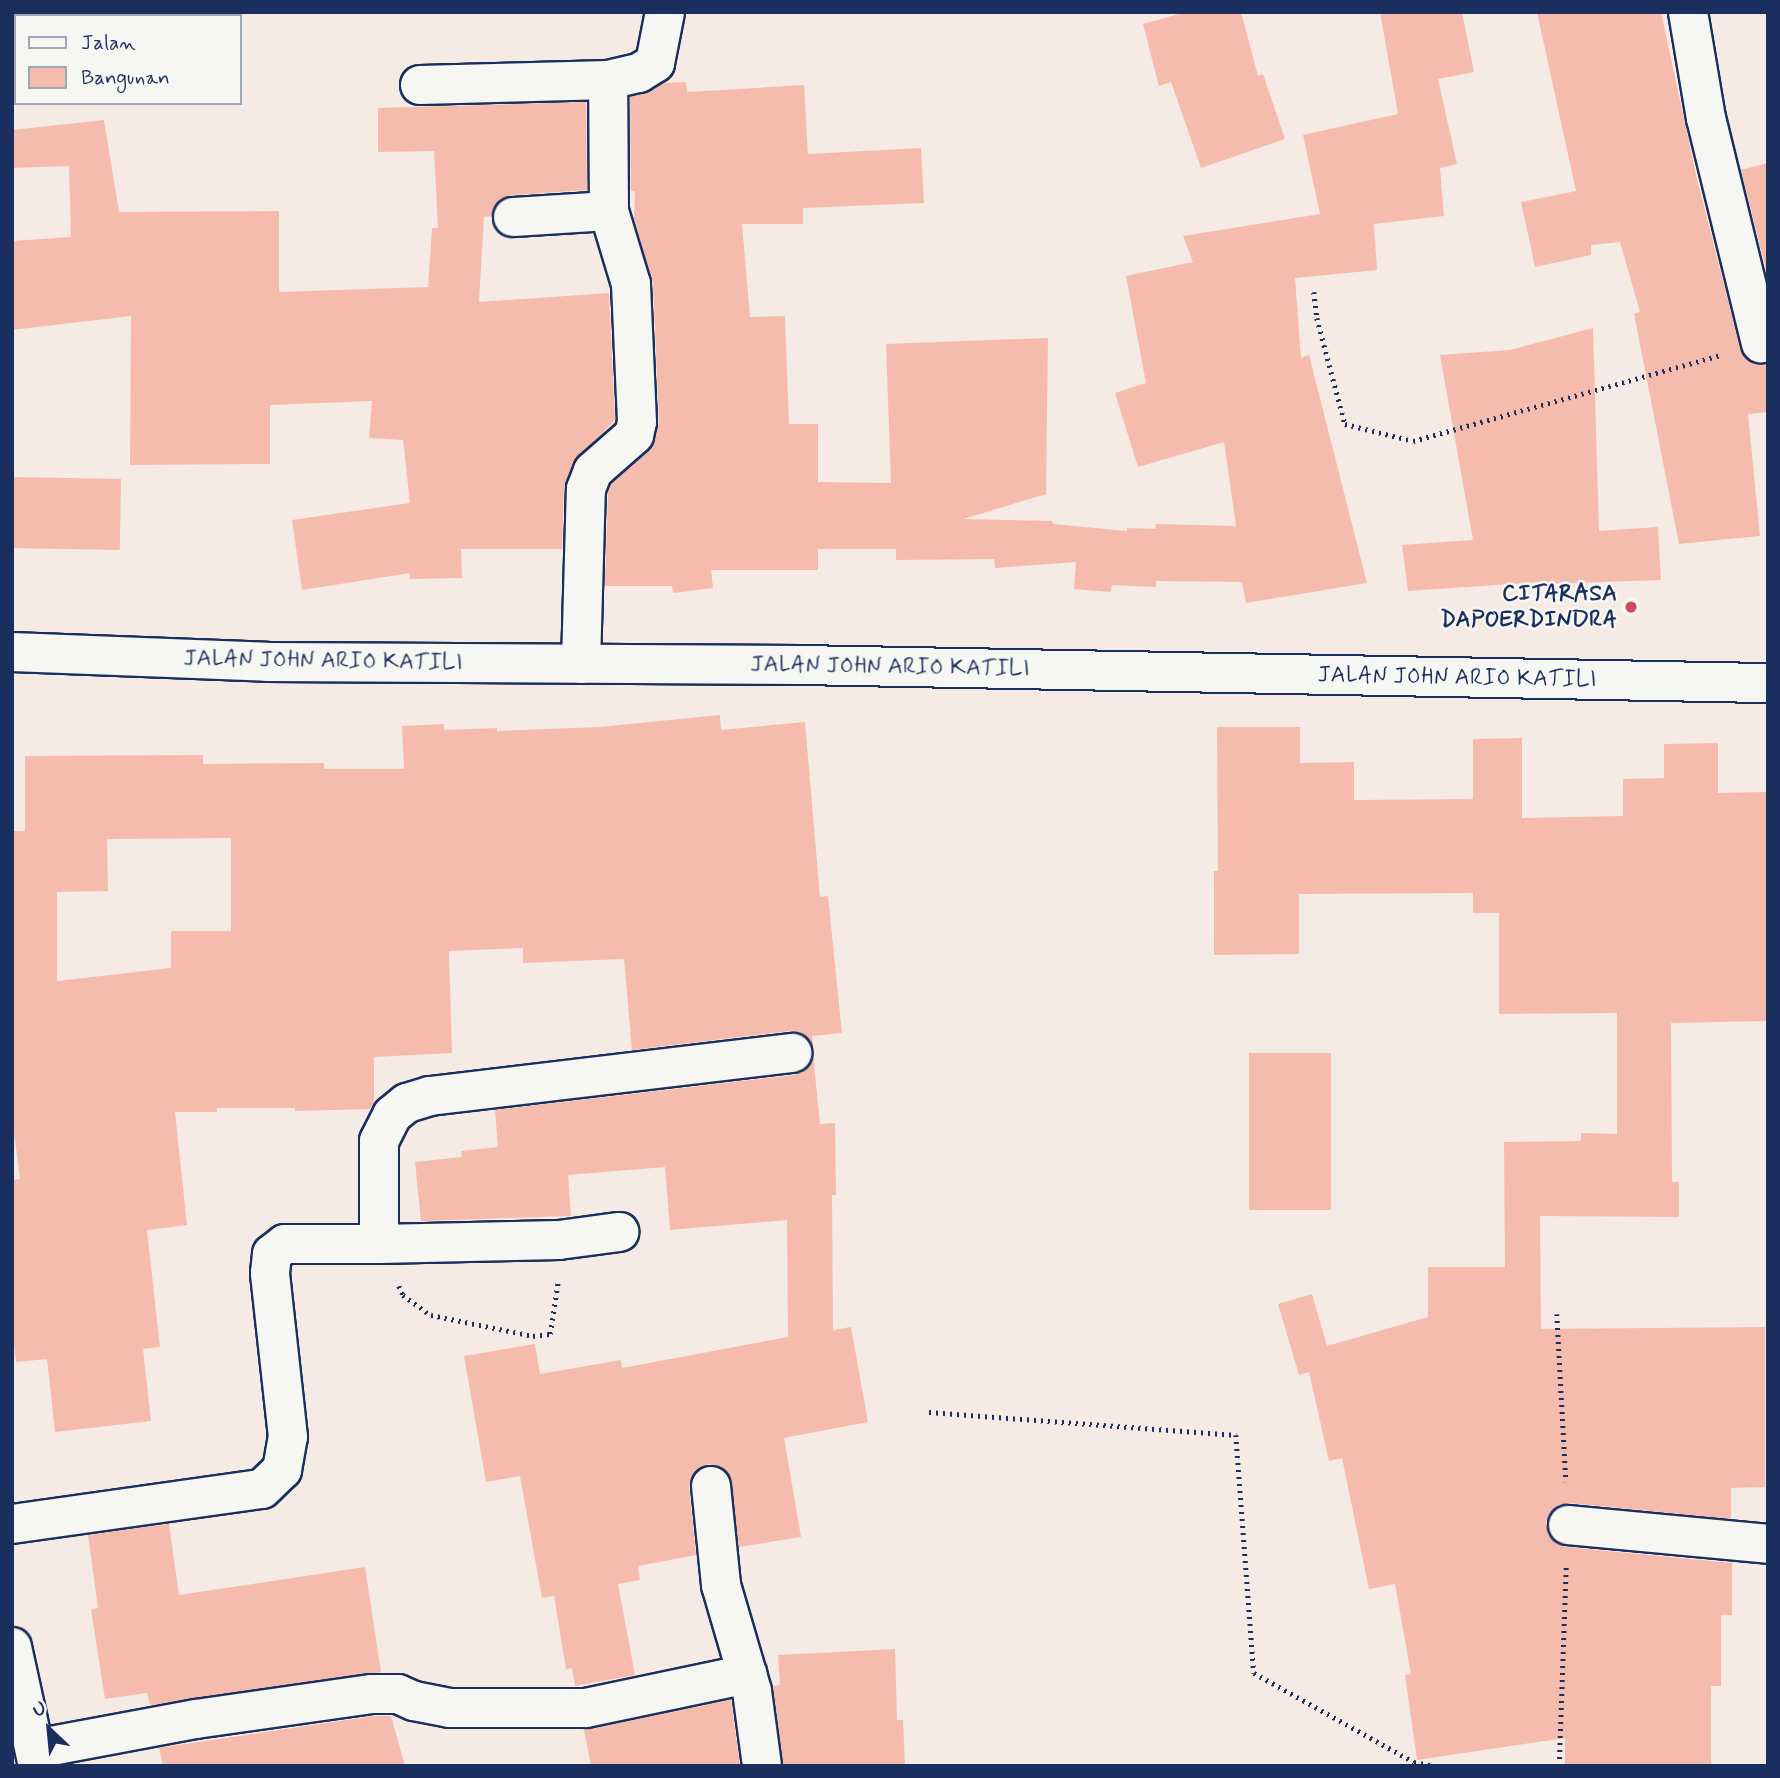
<!DOCTYPE html>
<style>
body{margin:0}
#map{position:relative;width:1780px;height:1778px;overflow:hidden;background:#f6eae4;font-family:Mynerve,sans-serif}
div>[style]{position:absolute}
[style*='--x']{left:calc(var(--x)*1px);top:calc(var(--y)*1px);width:calc(var(--w)*1px);rotate:calc(var(--a)*1deg)}
.building>*{inset:0;background:#f5bcae;transform-origin:0 0}
.path>*{height:4.5px;margin-top:-2.25px;transform-origin:0;background:repeating-linear-gradient(90deg,#1b2f5e 0 2px,transparent 0 7px)}
.roads{filter:drop-shadow(2px 0 #1b2f5e) drop-shadow(-2px 0 #1b2f5e) drop-shadow(0 2px #1b2f5e) drop-shadow(0 -2px #1b2f5e)}
.minor>*{height:38px;margin:-19px;padding:0 19px;transform-origin:19px;border-radius:19px;background:#f6f6f2}
.major>*{height:38px;margin:-19px;padding:0 19px;transform-origin:19px;border-radius:19px;background:#f6f6f2}
.dots>*{width:19px;height:19px;translate:-50% -50%;box-sizing:border-box;border:4px solid #f6f6f2;border-radius:50%}
span{translate:-50% -50%;white-space:nowrap;text-align:center;line-height:1.15;-webkit-text-stroke:5px #f6f6f2;paint-order:stroke}
.poi-label{font-size:23px;color:#1b2f5e;font-weight:700}
.right{translate:-100% -50%;text-align:right}
.street-label{font-size:23px;color:#1b2f5e}
.frame{position:absolute;inset:0;border:14px solid #1b2f5e;pointer-events:none}
.legend{position:absolute;left:14px;top:14px;width:228px;height:91px;box-sizing:border-box;background:#f6f6f2;border:2px solid #9ea6b7;margin:0;padding:9px 12px;list-style:none;font-size:21px;color:#1b2f5e}
.legend li{display:flex;align-items:center;gap:14px;height:35px}
.legend b{width:35px;border:2px solid #9ea6b7}
.north{position:absolute;left:14px;top:1694px;width:70px;height:70px;-webkit-text-stroke:5px #f6f6f2;paint-order:stroke;rotate:334deg;font-size:19px;font-weight:700;line-height:28px;text-align:center;color:#1b2f5e}
.north::after{content:'';display:block;margin:auto;width:24px;height:32px;background:#1b2f5e;clip-path:polygon(50% 0,100% 100%,50% 72%,0 100%)}
</style>
<div id="map">
<div class="building">
<div style="clip-path:polygon(1186px 12px,1241px 12px,1258px 76px,1263px 74px,1285px 139px,1201px 168px,1171px 82px,1159px 86px,1143px 24px)"></div>
<div style="clip-path:polygon(1380px 12px,1462px 12px,1474px 72px,1438px 79px,1457px 164px,1440px 168px,1444px 216px,1374px 224px,1377px 270px,1295px 278px,1301px 358px,1309px 355px,1367px 583px,1246px 603px,1242px 582px,1156px 581px,1156px 587px,1112px 585px,1111px 592px,1074px 589px,1076px 562px,995px 568px,994px 559px,896px 560px,896px 549px,818px 549px,818px 570px,711px 570px,713px 588px,673px 593px,672px 586px,605px 586px,608px 493px,611px 484px,649px 451px,655px 440px,659px 421px,653px 283px,634px 218px,635px 191px,631px 191px,630px 97px,650px 92px,664px 83px,686px 82px,687px 92px,804px 85px,808px 154px,921px 148px,924px 203px,803px 208px,803px 224px,742px 224px,750px 317px,785px 316px,789px 424px,818px 424px,818px 482px,891px 483px,886px 344px,1048px 338px,1046px 494px,963px 519px,1052px 521px,1053px 524px,1127px 531px,1127px 528px,1156px 529px,1155px 524px,1236px 526px,1224px 442px,1138px 467px,1115px 393px,1146px 383px,1126px 276px,1193px 262px,1183px 236px,1320px 214px,1303px 135px,1398px 114px)"></div>
<div style="clip-path:polygon(1537px 12px,1661px 12px,1696px 175px,1740px 348px,1745px 358px,1754px 364px,1768px 363px,1768px 412px,1748px 414px,1760px 536px,1679px 544px,1634px 314px,1640px 312px,1620px 242px,1591px 245px,1591px 255px,1535px 267px,1521px 202px,1576px 191px)"></div>
<div style="clip-path:polygon(586px 102px,587px 190px,512px 195px,500px 199px,491px 216px,484px 217px,479px 302px,609px 293px,615px 420px,573px 463px,564px 488px,562px 549px,461px 549px,462px 578px,410px 579px,410px 573px,302px 590px,292px 520px,410px 503px,403px 440px,369px 438px,372px 401px,270px 405px,270px 464px,130px 465px,131px 316px,12px 330px,12px 241px,71px 237px,69px 166px,12px 168px,12px 130px,104px 120px,119px 212px,279px 211px,279px 292px,428px 287px,432px 228px,438px 228px,434px 151px,378px 152px,378px 108px)"></div>
<div style="clip-path:polygon(1768px 163px,1768px 278px,1741px 170px)"></div>
<div style="clip-path:polygon(1593px 328px,1599px 531px,1658px 527px,1661px 580px,1543px 584px,1542px 582px,1408px 591px,1402px 545px,1473px 540px,1440px 355px,1510px 350px)"></div>
<div style="left:12px;top:477px;width:109px;height:71px;rotate:1deg"></div>
<div style="clip-path:polygon(evenodd,720px 715px,721px 730px,805px 722px,820px 897px,828px 896px,842px 1033px,812px 1036px,813px 1048px,801px 1033px,789px 1031px,632px 1050px,624px 959px,523px 963px,523px 948px,449px 951px,452px 1053px,374px 1057px,374px 1103px,370px 1109px,295px 1111px,295px 1108px,217px 1108px,217px 1112px,175px 1112px,187px 1225px,147px 1230px,160px 1347px,143px 1349px,151px 1421px,55px 1432px,47px 1359px,16px 1362px,12px 1326px,12px 1180px,20px 1179px,12px 1117px,12px 831px,25px 831px,25px 756px,203px 755px,203px 764px,324px 763px,324px 769px,404px 769px,402px 726px,444px 724px,444px 730px,497px 728px,497px 731px,600px 727px,720px 715px,231px 838px,231px 931px,171px 931px,171px 968px,57px 981px,57px 892px,108px 891px,107px 839px,231px 838px)"></div>
<div style="clip-path:polygon(1217px 727px,1300px 727px,1300px 763px,1354px 762px,1354px 800px,1473px 799px,1473px 739px,1522px 738px,1522px 818px,1623px 816px,1623px 779px,1664px 778px,1664px 744px,1718px 743px,1718px 793px,1768px 792px,1768px 1021px,1671px 1023px,1672px 1182px,1679px 1182px,1679px 1217px,1540px 1216px,1541px 1329px,1765px 1327px,1765px 1487px,1731px 1488px,1731px 1519px,1570px 1503px,1558px 1505px,1550px 1513px,1546px 1522px,1548px 1535px,1556px 1543px,1566px 1547px,1732px 1563px,1732px 1615px,1721px 1615px,1721px 1686px,1711px 1686px,1711px 1766px,1565px 1766px,1565px 1738px,1417px 1760px,1405px 1675px,1411px 1674px,1395px 1584px,1369px 1589px,1342px 1458px,1329px 1461px,1309px 1372px,1299px 1375px,1278px 1304px,1312px 1294px,1327px 1346px,1428px 1317px,1428px 1267px,1505px 1267px,1504px 1142px,1581px 1141px,1581px 1133px,1617px 1134px,1617px 1013px,1499px 1014px,1499px 913px,1473px 913px,1473px 893px,1299px 894px,1299px 954px,1214px 955px,1214px 871px,1218px 871px)"></div>
<div style="left:1331px;top:1053px;width:157px;height:82px;rotate:90deg"></div>
<div style="clip-path:polygon(813px 1054px,820px 1124px,835px 1123px,836px 1195px,832px 1195px,833px 1330px,851px 1327px,868px 1422px,784px 1438px,801px 1537px,739px 1547px,729px 1474px,719px 1466px,708px 1464px,698px 1469px,691px 1478px,689px 1488px,696px 1555px,638px 1566px,640px 1580px,618px 1584px,635px 1675px,575px 1686px,572px 1668px,566px 1669px,554px 1596px,542px 1598px,520px 1476px,486px 1482px,464px 1356px,535px 1344px,540px 1374px,621px 1360px,622px 1368px,788px 1337px,787px 1220px,670px 1230px,665px 1167px,568px 1175px,571px 1216px,421px 1221px,415px 1162px,462px 1157px,461px 1151px,498px 1147px,495px 1110px,795px 1075px,806px 1070px)"></div>
<div style="clip-path:polygon(169px 1524px,179px 1595px,365px 1567px,381px 1672px,150px 1705px,147px 1693px,105px 1699px,91px 1609px,98px 1608px,88px 1535px)"></div>
<div style="clip-path:polygon(895px 1649px,897px 1720px,903px 1720px,905px 1766px,783px 1766px,773px 1686px,780px 1685px,778px 1655px)"></div>
<div style="clip-path:polygon(731px 1700px,740px 1766px,591px 1766px,584px 1730px)"></div>
<div style="clip-path:polygon(374px 1716px,391px 1716px,405px 1766px,163px 1766px,159px 1748px)"></div>
</div>
<div class="path">
<div style="--x:1314;--y:292;--w:26;--a:83"></div>
<div style="--x:1317;--y:318;--w:110;--a:75.2"></div>
<div style="--x:1345;--y:424;--w:70;--a:14"></div>
<div style="--x:1413;--y:441;--w:319;--a:-15.6"></div>
<div style="--x:399;--y:1286;--w:10;--a:66"></div>
<div style="--x:403;--y:1295;--w:34;--a:36"></div>
<div style="--x:431;--y:1315;--w:104;--a:11.6"></div>
<div style="--x:533;--y:1336;--w:17;--a:-7"></div>
<div style="--x:550;--y:1334;--w:53;--a:-81.3"></div>
<div style="--x:1557;--y:1314;--w:168;--a:86.9"></div>
<div style="--x:929;--y:1412;--w:308;--a:4.3"></div>
<div style="--x:1236;--y:1435;--w:239;--a:85.7"></div>
<div style="--x:1254;--y:1673;--w:183;--a:29.1"></div>
<div style="--x:1414;--y:1762;--w:21;--a:11"></div>
<div style="--x:1559;--y:1766;--w:199;--a:-88"></div>
</div>
<div class="roads">
<div class="minor">
<div style="--x:1688;--y:12;--w:108;--a:80.4"></div>
<div style="--x:1706;--y:118;--w:232;--a:76.3"></div>
<div style="--x:420;--y:85;--w:188;--a:-1.5"></div>
<div style="--x:608;--y:80;--w:32;--a:-13"></div>
<div style="--x:639;--y:73;--w:19;--a:-32"></div>
<div style="--x:655;--y:63;--w:52;--a:-78.9"></div>
<div style="--x:513;--y:217;--w:96;--a:-3.6"></div>
<div style="--x:609;--y:211;--w:131;--a:-90.4"></div>
<div style="--x:581;--y:664;--w:175;--a:-88.4"></div>
<div style="--x:586;--y:489;--w:19;--a:-69"></div>
<div style="--x:593;--y:471;--w:55;--a:-41.3"></div>
<div style="--x:634;--y:435;--w:13;--a:-77"></div>
<div style="--x:637;--y:422;--w:138;--a:-92.5"></div>
<div style="--x:631;--y:284;--w:76;--a:-106.8"></div>
<div style="--x:379;--y:1244;--w:180;--a:-1.3"></div>
<div style="--x:559;--y:1240;--w:61;--a:-7.6"></div>
<div style="--x:711;--y:1486;--w:100;--a:84.2"></div>
<div style="--x:721;--y:1585;--w:110;--a:73.7"></div>
<div style="--x:752;--y:1691;--w:76;--a:82.4"></div>
<div style="--x:12;--y:1524;--w:252;--a:-8"></div>
<div style="--x:262;--y:1489;--w:28;--a:-44"></div>
<div style="--x:282;--y:1470;--w:34;--a:-80"></div>
<div style="--x:288;--y:1437;--w:165;--a:-96.3"></div>
<div style="--x:270;--y:1273;--w:19;--a:-84"></div>
<div style="--x:272;--y:1254;--w:16;--a:-38"></div>
<div style="--x:285;--y:1244;--w:94;--a:0"></div>
<div style="--x:379;--y:1244;--w:103;--a:-90"></div>
<div style="--x:379;--y:1141;--w:29;--a:-63"></div>
<div style="--x:392;--y:1115;--w:19;--a:-39"></div>
<div style="--x:407;--y:1103;--w:24;--a:-17"></div>
<div style="--x:430;--y:1096;--w:365;--a:-6.8"></div>
<div style="--x:1568;--y:1525;--w:201;--a:5.4"></div>
<div style="--x:12;--y:1647;--w:122;--a:77.7"></div>
<div style="--x:35;--y:1749;--w:164;--a:-10.6"></div>
<div style="--x:196;--y:1719;--w:178;--a:-8.1"></div>
<div style="--x:372;--y:1694;--w:26;--a:0"></div>
<div style="--x:398;--y:1694;--w:17;--a:24"></div>
<div style="--x:414;--y:1701;--w:36;--a:11"></div>
<div style="--x:449;--y:1708;--w:137;--a:0"></div>
<div style="--x:586;--y:1708;--w:165;--a:-11.9"></div>
</div>
<div class="major">
<div style="--x:12;--y:652;--w:255;--a:2.2"></div>
<div style="--x:267;--y:662;--w:533;--a:0.32"></div>
<div style="--x:800;--y:665;--w:968;--a:1.07"></div>
</div>
</div>
<div class="dots">
<div style="left:1631px;top:607px;background:#d1495b"></div>
</div>
<div class="poi-label">
<span class="right" style="left:1617px;top:607px">CITARASA<br>DAPOERDINDRA</span>
</div>
<div class="street-label">
<span style="left:323px;top:661px;rotate:1deg">JALAN JOHN ARIO KATILI</span>
<span style="left:890px;top:667px;rotate:1deg">JALAN JOHN ARIO KATILI</span>
<span style="left:1457px;top:678px;rotate:1deg">JALAN JOHN ARIO KATILI</span>
</div>
<div class="frame"></div>
<ul class="legend">
<li><b style="height:9px;background:#f6f6f2"></b>Jalan</li>
<li><b style="height:19px;background:#f5bcae"></b>Bangunan</li>
</ul>
<div class="north">U</div>
</div>
